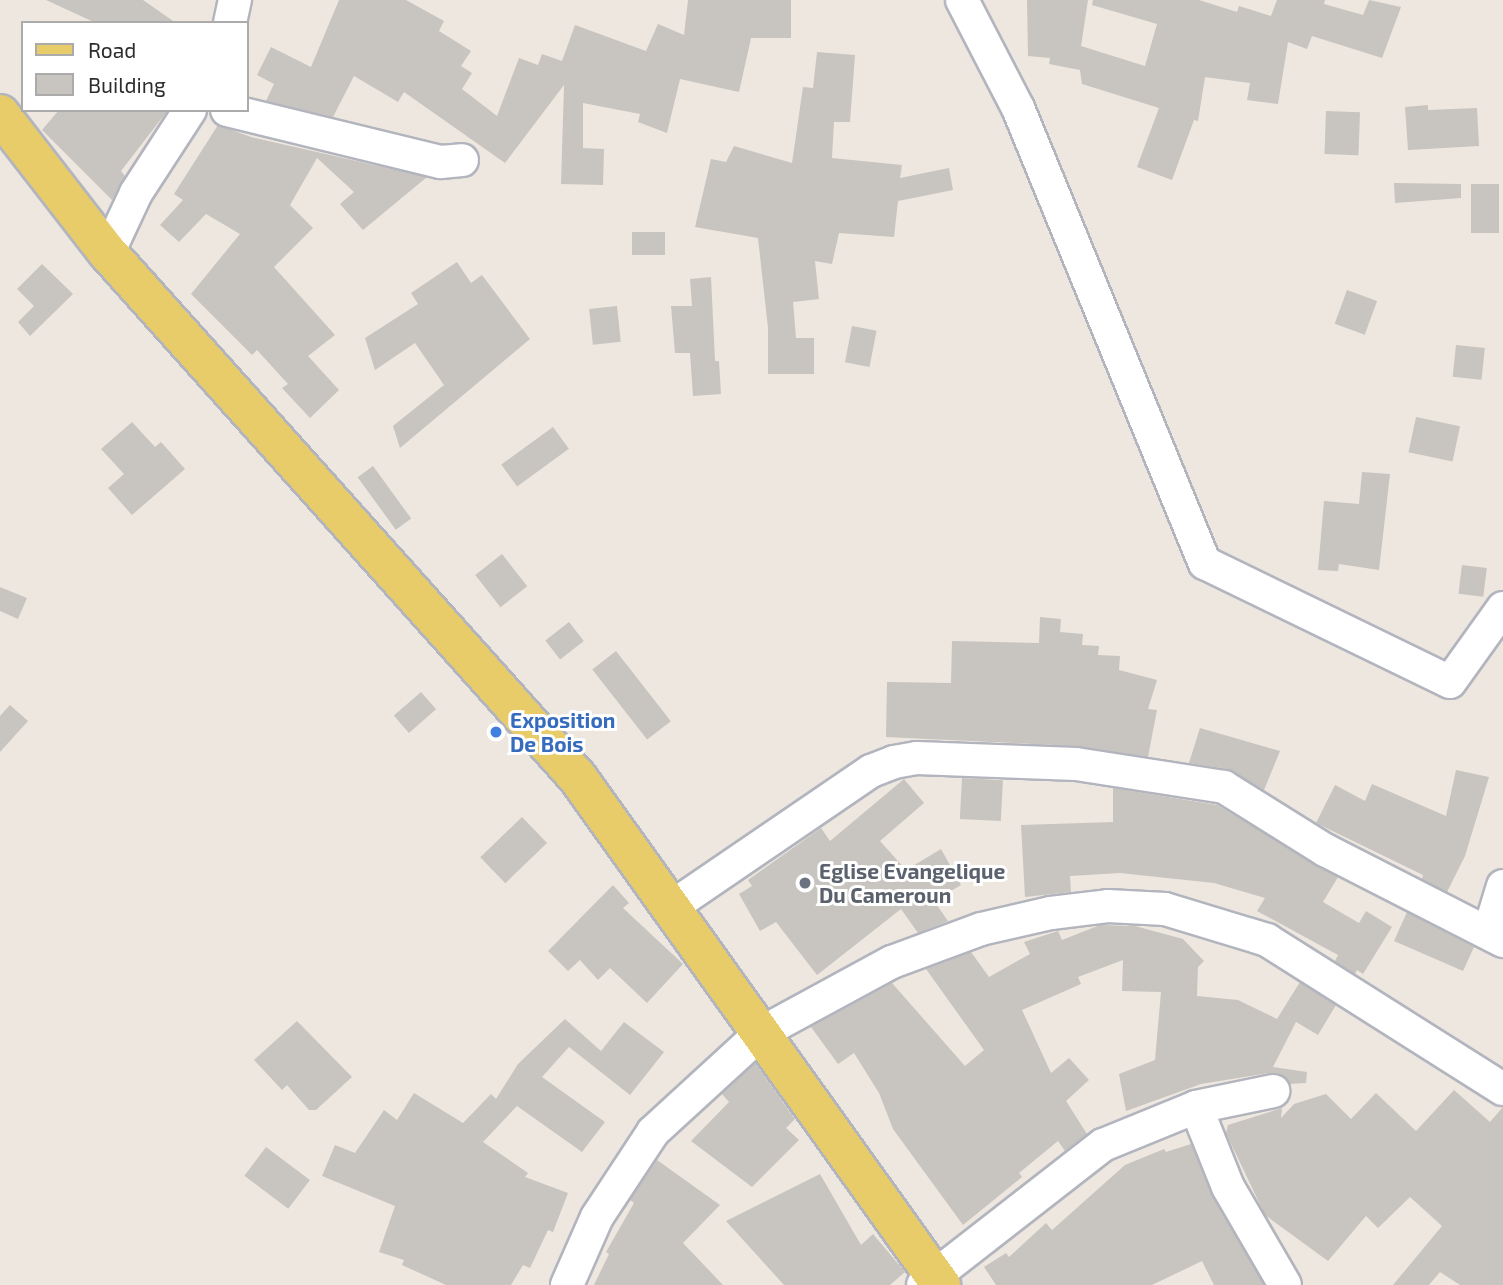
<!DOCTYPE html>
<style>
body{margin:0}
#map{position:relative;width:1503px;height:1285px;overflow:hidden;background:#ede7df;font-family:"Exo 2",sans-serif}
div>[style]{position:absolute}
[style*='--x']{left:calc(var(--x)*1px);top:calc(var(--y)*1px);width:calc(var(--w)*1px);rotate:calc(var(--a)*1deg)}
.building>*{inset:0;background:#c8c4bf;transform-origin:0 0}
.roads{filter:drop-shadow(2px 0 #b3b5be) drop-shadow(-2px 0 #b3b5be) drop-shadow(0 2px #b3b5be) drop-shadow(0 -2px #b3b5be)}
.minor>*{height:32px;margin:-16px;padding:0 16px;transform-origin:16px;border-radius:16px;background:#fff}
.major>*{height:38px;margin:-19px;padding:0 19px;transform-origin:19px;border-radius:19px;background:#e8cc69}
.dots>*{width:19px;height:19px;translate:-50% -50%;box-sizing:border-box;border:4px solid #fff;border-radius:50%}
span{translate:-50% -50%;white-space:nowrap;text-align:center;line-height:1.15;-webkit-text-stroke:6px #fff;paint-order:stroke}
.shop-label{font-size:21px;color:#366cbe;font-weight:700}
.left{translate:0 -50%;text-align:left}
.worship-label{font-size:21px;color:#5b616d;font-weight:700}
.legend{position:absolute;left:21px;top:21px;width:228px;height:91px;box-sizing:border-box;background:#fff;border:2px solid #ababab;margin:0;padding:9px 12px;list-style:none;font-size:21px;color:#2c2c2c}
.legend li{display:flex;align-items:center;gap:14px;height:35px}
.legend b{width:35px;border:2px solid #ababab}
</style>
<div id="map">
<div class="building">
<div style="clip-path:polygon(46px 0,143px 0,176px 23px,96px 23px)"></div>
<div style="clip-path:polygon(339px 0,406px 0,444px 21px,439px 31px,471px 51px,461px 66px,472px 73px,462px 89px,497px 116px,519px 58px,538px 65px,542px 54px,562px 61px,575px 25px,646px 51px,658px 24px,684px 35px,688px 0,791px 0,791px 38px,751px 38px,739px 92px,680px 79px,667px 133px,638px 122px,640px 114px,583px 103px,583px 148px,604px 149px,603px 185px,561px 184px,564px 85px,505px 163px,404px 92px,398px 102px,354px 76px,333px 117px,266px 101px,274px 84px,257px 75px,271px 47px,311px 67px)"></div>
<div style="clip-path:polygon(1027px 0,1088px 0,1081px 46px,1145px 66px,1157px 24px,1092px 5px,1093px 0,1199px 0,1237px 12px,1239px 6px,1271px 16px,1277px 0,1325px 0,1324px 4px,1363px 15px,1369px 0,1401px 7px,1382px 58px,1312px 36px,1307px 49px,1288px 42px,1278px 104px,1247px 100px,1250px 83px,1205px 77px,1198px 121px,1194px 120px,1172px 180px,1137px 167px,1159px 108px,1082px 84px,1080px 70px,1049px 64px,1050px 58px,1028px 56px)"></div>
<div style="clip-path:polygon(817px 52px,855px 55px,850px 122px,834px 122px,832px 158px,902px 165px,900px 178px,949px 168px,953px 190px,898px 201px,894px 237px,839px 233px,832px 264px,815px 261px,819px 299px,793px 302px,796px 338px,814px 338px,814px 374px,768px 374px,768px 328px,758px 238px,695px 227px,711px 159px,726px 162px,734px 146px,792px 163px,803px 87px,813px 88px)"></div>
<div style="clip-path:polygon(1428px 105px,1428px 110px,1477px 108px,1479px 146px,1408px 150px,1405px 107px)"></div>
<div style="clip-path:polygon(59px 110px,168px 110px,121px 171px,125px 176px,112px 200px,42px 130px)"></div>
<div style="left:1326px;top:111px;width:34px;height:43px;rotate:2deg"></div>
<div style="clip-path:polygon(218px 125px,251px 137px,427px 177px,363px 230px,340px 204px,354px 192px,317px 158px,290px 205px,313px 228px,274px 267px,335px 335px,308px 356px,339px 390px,310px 418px,282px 388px,288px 384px,257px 350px,252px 355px,191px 294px,240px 234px,206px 214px,179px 242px,160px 225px,183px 200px,174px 194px)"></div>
<div style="clip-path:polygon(1394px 183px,1461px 184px,1461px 198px,1395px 203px)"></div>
<div style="left:1471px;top:184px;width:28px;height:49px"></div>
<div style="left:632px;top:232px;width:33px;height:23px"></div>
<div style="clip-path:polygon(457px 262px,471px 283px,482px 275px,530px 339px,400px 448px,393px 426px,444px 385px,415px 343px,375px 370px,365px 338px,418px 304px,411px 293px)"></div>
<div style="clip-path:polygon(42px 264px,73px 294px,30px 336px,18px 322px,34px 306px,17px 289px)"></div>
<div style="clip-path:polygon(711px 277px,715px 361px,719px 361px,721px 394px,693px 396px,690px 353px,675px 353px,671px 306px,692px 306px,690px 279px)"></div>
<div style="left:1347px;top:290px;width:32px;height:36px;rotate:20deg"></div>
<div style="left:617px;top:306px;width:36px;height:28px;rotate:84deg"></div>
<div style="left:852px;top:326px;width:25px;height:37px;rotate:11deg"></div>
<div style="left:1456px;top:345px;width:29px;height:32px;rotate:6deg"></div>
<div style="left:1416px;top:417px;width:45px;height:36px;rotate:12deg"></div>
<div style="clip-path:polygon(132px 422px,155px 447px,161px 442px,185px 469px,132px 515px,108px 488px,124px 474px,101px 449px)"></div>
<div style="left:553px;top:427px;width:27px;height:64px;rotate:54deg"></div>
<div style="left:373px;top:466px;width:65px;height:19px;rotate:54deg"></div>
<div style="clip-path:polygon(1362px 472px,1390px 474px,1379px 570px,1339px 564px,1338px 571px,1318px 570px,1324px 501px,1359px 504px)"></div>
<div style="left:502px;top:554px;width:41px;height:34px;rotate:52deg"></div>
<div style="left:1462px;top:565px;width:25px;height:29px;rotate:7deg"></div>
<div style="clip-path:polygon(0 587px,27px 598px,18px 619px,0 611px)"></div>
<div style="clip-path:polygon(1040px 617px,1061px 619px,1060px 632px,1083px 634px,1082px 645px,1099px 646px,1098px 655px,1120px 656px,1119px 670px,1157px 680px,1148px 709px,1157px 710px,1148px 757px,1077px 746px,886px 737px,887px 682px,951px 683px,952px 641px,1039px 643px)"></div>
<div style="left:569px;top:622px;width:24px;height:30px;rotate:52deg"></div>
<div style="left:616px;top:651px;width:89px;height:30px;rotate:52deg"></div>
<div style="left:421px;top:692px;width:23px;height:36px;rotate:49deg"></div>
<div style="clip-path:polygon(10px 705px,28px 721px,0 752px,0 716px)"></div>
<div style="clip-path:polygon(1200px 728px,1280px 751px,1264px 790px,1227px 769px,1189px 763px)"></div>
<div style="clip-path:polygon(1456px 770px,1489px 777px,1465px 856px,1447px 892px,1422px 879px,1423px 875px,1316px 823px,1335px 785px,1365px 801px,1372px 784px,1446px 816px)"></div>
<div style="left:962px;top:778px;width:41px;height:41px;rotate:3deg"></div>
<div style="clip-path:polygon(904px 779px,924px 803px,880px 841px,906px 870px,941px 849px,961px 885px,934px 901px,948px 921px,918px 933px,901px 909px,817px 975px,776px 922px,760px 931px,739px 894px,752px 886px,748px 880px,821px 828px,830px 841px)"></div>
<div style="clip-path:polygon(1113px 788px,1217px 805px,1338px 877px,1323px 902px,1359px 923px,1366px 911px,1392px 927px,1363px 974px,1357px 970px,1355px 974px,1335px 961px,1338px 955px,1257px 911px,1265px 898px,1214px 883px,1120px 873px,1070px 876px,1071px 892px,1025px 897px,1021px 825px,1113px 822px)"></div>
<div style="left:522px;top:817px;width:36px;height:58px;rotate:46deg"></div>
<div style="clip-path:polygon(613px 885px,629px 903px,623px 908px,683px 964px,647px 1003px,610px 968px,598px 980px,580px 960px,568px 971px,548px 951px)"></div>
<div style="clip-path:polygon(1407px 912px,1474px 947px,1463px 971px,1394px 941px)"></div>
<div style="clip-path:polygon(1100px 925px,1135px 926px,1183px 939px,1204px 961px,1198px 967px,1197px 996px,1238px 1000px,1277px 1019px,1300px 982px,1336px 1005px,1318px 1035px,1296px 1022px,1273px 1067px,1307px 1072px,1306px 1083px,1289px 1084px,1279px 1074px,1269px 1073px,1201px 1084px,1126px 1111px,1119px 1074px,1155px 1060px,1161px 992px,1122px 991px,1123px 960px,1078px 977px,1081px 984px,1022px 1010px,1051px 1073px,1069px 1058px,1089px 1080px,1066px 1101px,1087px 1134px,1065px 1151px,1058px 1141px,1019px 1173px,1022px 1177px,963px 1225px,893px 1129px,879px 1093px,854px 1053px,838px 1064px,811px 1027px,892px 983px,965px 1066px,984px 1050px,926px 969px,971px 952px,989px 977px,1030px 954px,1024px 942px,1058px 931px,1062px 940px)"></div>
<div style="clip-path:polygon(565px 1019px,601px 1051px,624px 1022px,664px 1052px,630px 1095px,569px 1047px,542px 1077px,605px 1122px,582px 1152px,517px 1106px,483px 1142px,528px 1173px,525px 1177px,568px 1193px,553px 1232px,548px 1230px,530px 1268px,523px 1265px,511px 1285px,446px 1285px,402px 1265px,404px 1260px,379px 1252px,395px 1206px,322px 1176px,335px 1145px,355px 1153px,384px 1110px,397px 1120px,414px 1093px,463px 1123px,491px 1094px,496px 1099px,518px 1064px)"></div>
<div style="clip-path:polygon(297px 1021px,352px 1077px,316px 1110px,309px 1110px,287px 1085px,282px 1090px,254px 1060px)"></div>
<div style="clip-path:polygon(755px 1063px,795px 1119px,786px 1128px,799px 1140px,752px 1187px,691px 1141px,729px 1102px,722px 1094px)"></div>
<div style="clip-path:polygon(1454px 1090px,1490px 1122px,1503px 1107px,1503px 1285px,1460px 1285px,1440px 1272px,1429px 1285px,1393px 1285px,1442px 1226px,1410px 1197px,1378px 1228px,1366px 1216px,1328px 1261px,1265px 1215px,1226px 1133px,1228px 1125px,1282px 1108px,1281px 1118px,1294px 1104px,1326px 1094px,1351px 1119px,1376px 1093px,1416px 1131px)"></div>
<div style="clip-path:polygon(1191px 1144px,1212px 1196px,1264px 1285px,1214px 1285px,1202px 1261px,1152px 1285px,996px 1285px,984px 1267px,1006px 1253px,1009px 1257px,1046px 1223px,1052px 1230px,1125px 1165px,1164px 1149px,1166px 1152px)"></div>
<div style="left:266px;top:1147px;width:55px;height:36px;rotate:37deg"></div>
<div style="clip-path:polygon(657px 1160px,720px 1205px,683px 1243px,723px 1285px,594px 1285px,609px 1254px,606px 1252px,634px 1203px,630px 1200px)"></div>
<div style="clip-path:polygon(820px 1174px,861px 1245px,873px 1234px,905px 1272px,890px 1285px,784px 1285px,726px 1221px)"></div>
</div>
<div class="roads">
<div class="minor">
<div style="--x:962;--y:0;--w:122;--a:62.6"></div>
<div style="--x:1018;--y:108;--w:492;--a:67.7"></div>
<div style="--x:1205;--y:563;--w:272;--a:25.9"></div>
<div style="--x:1450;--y:682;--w:91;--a:-54.4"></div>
<div style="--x:230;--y:23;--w:24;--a:-78"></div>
<div style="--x:227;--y:110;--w:220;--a:13.7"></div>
<div style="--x:441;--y:162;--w:21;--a:-5"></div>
<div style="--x:108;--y:253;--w:66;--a:-65"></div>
<div style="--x:136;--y:193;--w:99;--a:-57"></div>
<div style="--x:673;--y:906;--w:240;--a:-34.3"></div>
<div style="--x:871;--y:771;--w:25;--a:-21"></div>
<div style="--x:894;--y:762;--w:23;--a:-10"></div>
<div style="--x:917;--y:758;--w:159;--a:2.2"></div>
<div style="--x:1076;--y:764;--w:150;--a:8.8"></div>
<div style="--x:1224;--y:787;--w:119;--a:32"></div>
<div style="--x:1325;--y:850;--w:200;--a:27.1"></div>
<div style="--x:1489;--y:932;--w:48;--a:-73.1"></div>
<div style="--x:1196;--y:1107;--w:86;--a:68.2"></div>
<div style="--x:1228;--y:1187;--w:113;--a:59.8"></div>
<div style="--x:567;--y:1285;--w:74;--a:-66.2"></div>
<div style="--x:597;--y:1217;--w:102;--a:-56.6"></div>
<div style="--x:653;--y:1132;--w:147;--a:-42.5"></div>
<div style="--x:761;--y:1033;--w:149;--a:-28.5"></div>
<div style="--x:892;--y:962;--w:95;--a:-20.3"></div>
<div style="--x:981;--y:929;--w:72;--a:-12.9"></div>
<div style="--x:1051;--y:913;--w:57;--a:-7"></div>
<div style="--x:1108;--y:906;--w:57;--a:3"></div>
<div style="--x:1165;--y:909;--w:107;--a:16.9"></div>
<div style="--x:1267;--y:940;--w:279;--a:32.3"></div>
<div style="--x:923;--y:1285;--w:228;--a:-37.9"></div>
<div style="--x:1103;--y:1145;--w:100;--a:-22.2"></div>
<div style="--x:1196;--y:1107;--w:79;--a:-11.7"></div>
</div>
<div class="major">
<div style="--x:0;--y:114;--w:176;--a:52.2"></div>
<div style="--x:108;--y:253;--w:705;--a:48.16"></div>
<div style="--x:578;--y:778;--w:624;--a:54.4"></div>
</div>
</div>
<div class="dots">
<div style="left:496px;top:732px;background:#3f7fe0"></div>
<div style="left:805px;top:883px;background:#6b7280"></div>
</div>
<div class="shop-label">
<span class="left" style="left:510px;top:732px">Exposition<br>De Bois</span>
</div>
<div class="worship-label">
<span class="left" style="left:819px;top:883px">Eglise Evangelique<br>Du Cameroun</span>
</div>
<ul class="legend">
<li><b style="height:9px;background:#e8cc69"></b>Road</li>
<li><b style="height:19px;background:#c8c4bf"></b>Building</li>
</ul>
</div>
